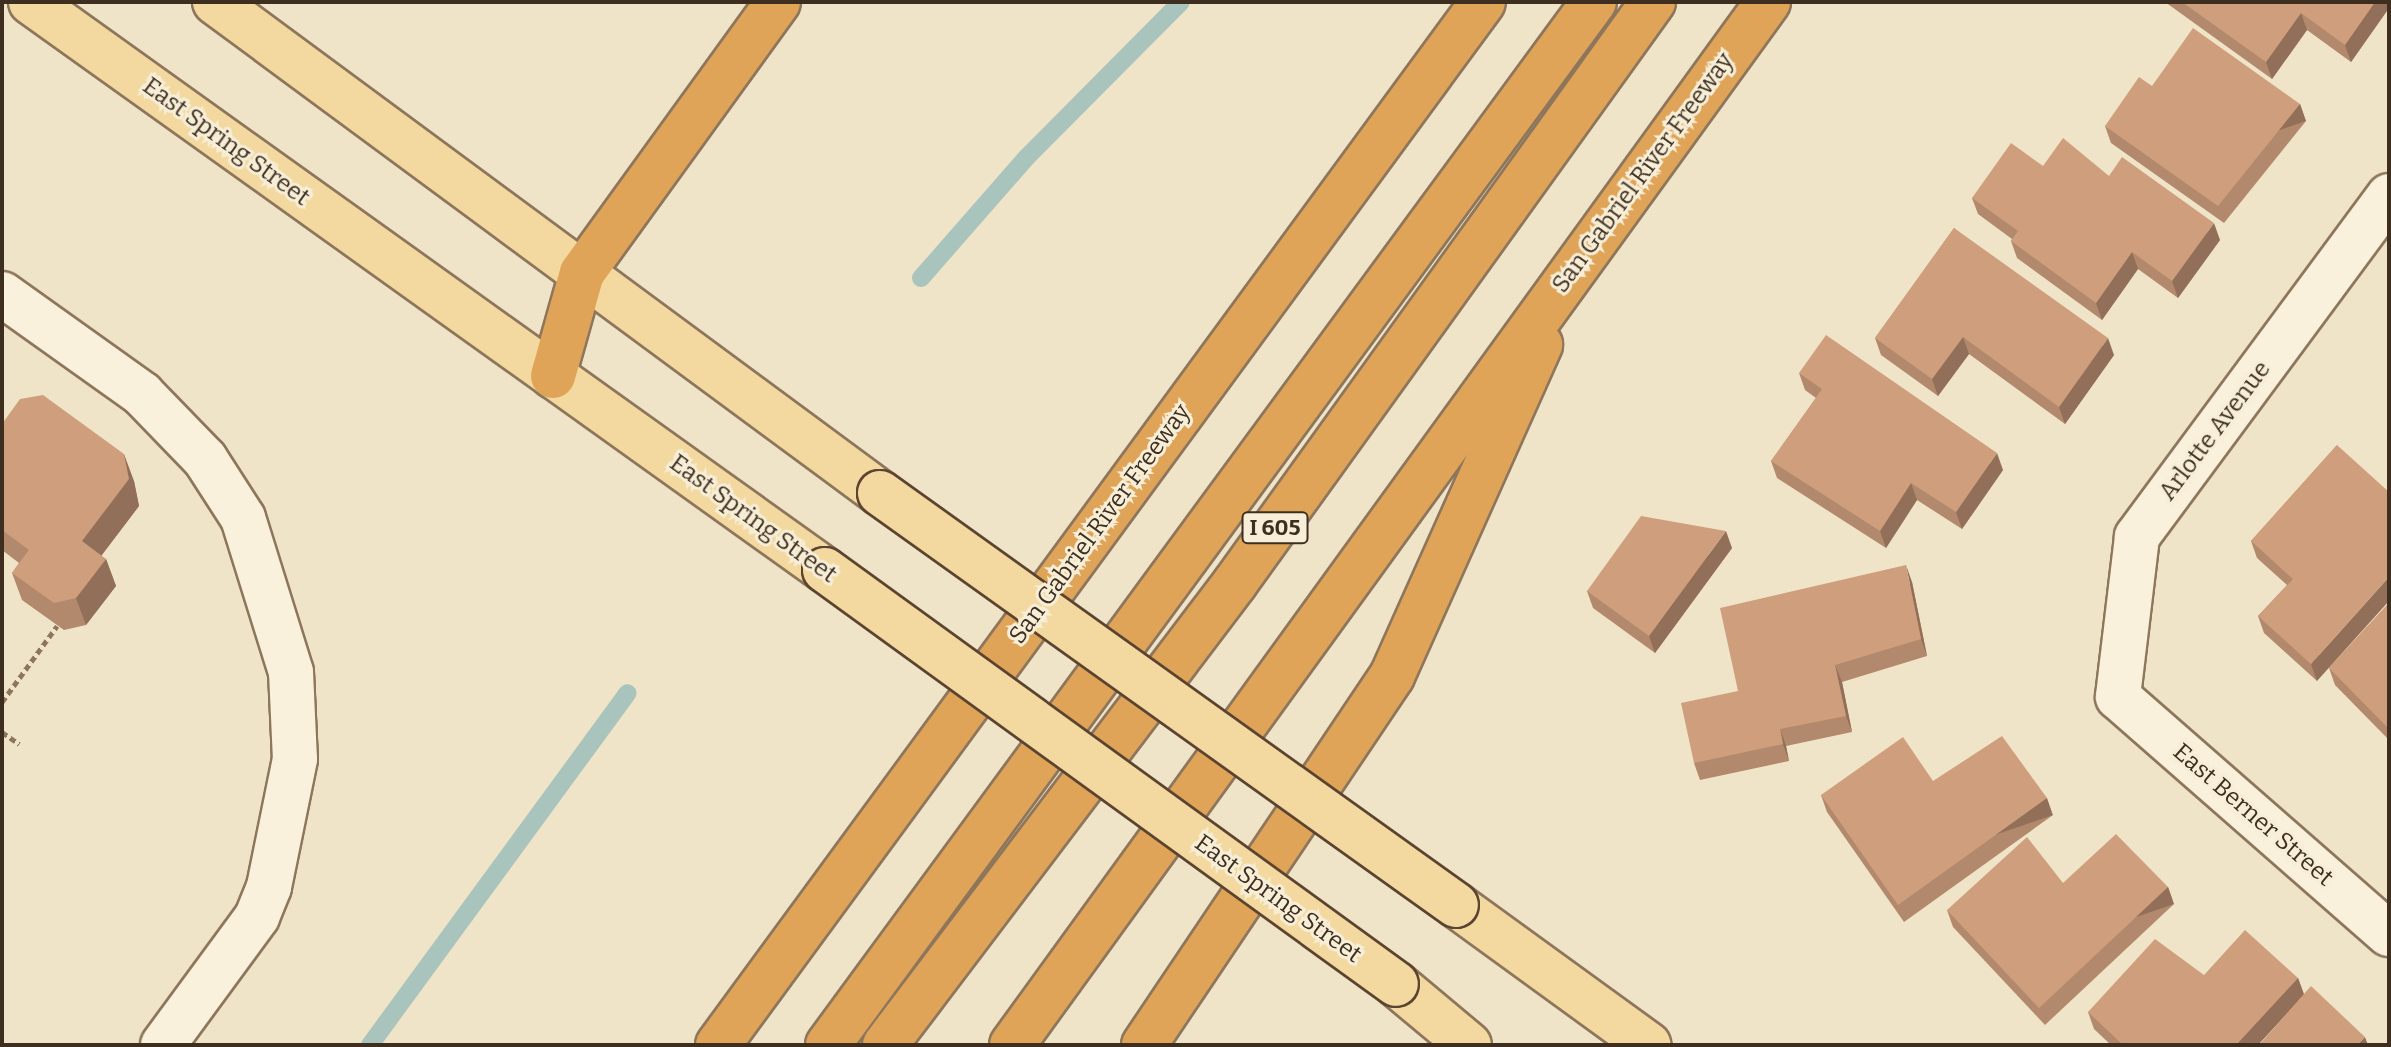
<!DOCTYPE html>
<style>
body{margin:0}
#map{position:relative;width:2391px;height:1047px;overflow:hidden;background:#f0e4c8;font-family:Bitter,serif}
div>[style]{position:absolute}
[style*='--x']{left:calc(var(--x)*1px);top:calc(var(--y)*1px);width:calc(var(--w)*1px);rotate:calc(var(--a)*1deg)}
.stream>*{height:18px;margin:-9px;padding:0 9px;transform-origin:9px;border-radius:9px;background:#a9c4bc}
.path>*{height:5px;margin-top:-2.5px;transform-origin:0;background:repeating-linear-gradient(90deg,#8d765c 0 6px,transparent 0 10px)}
.roads{filter:drop-shadow(2px 0 #8d765c) drop-shadow(-2px 0 #8d765c) drop-shadow(0 2px #8d765c) drop-shadow(0 -2px #8d765c)}
.minor>*{height:44px;margin:-22px;padding:0 22px;transform-origin:22px;border-radius:22px;background:#faf1dc}
.major>*{height:44px;margin:-22px;padding:0 22px;transform-origin:22px;border-radius:22px;background:#f3d9a0}
.highway>*{height:44px;margin:-22px;padding:0 22px;transform-origin:22px;border-radius:22px;background:#e0a458}
.bridges{filter:drop-shadow(2px 0 #5b4430) drop-shadow(-2px 0 #5b4430) drop-shadow(0 2px #5b4430) drop-shadow(0 -2px #5b4430)}
.major-bridge>*{height:44px;margin:-22px;padding:0 22px;transform-origin:22px;border-radius:22px;background:#f3d9a0}
.wall>*{inset:0;background:#b2896c}
.shaded-wall>*{inset:0;background:#916f58;transform-origin:0 0}
.building>*{inset:0;background:#cf9f7d}
span{translate:-50% -50%;white-space:nowrap;text-align:center;line-height:1.15;-webkit-text-stroke:6px #f7eed8;paint-order:stroke}
.shield-label span{padding:2px 6px;background:#f7eed8;border:2px solid;border-radius:6px;-webkit-text-stroke-width:0}
.shield-label{font-size:22px;color:#3d2e20;font-weight:700}
.street-label{font-size:24px;color:#3d2e20}
.frame{position:absolute;inset:0;border:4px solid #3d2e20;pointer-events:none}
</style>
<div id="map">
<div class="stream">
<div style="--x:921;--y:278;--w:161;--a:-48.8"></div>
<div style="--x:1027;--y:157;--w:218;--a:-45.2"></div>
<div style="--x:370;--y:1045;--w:436;--a:-53.8"></div>
</div>
<div class="path">
<div style="--x:2;--y:702;--w:94;--a:-54.1"></div>
<div style="--x:2;--y:732;--w:21;--a:35"></div>
</div>
<div class="roads">
<div class="minor">
<div style="--x:2389;--y:196;--w:424;--a:126.5"></div>
<div style="--x:2137;--y:537;--w:161;--a:96.8"></div>
<div style="--x:2118;--y:697;--w:360;--a:41.2"></div>
<div style="--x:2;--y:294;--w:172;--a:35.5"></div>
<div style="--x:142;--y:394;--w:91;--a:45.9"></div>
<div style="--x:205;--y:459;--w:70;--a:57.2"></div>
<div style="--x:243;--y:518;--w:161;--a:72.7"></div>
<div style="--x:291;--y:672;--w:87;--a:87.4"></div>
<div style="--x:295;--y:759;--w:131;--a:101.5"></div>
<div style="--x:269;--y:887;--w:32;--a:112"></div>
<div style="--x:257;--y:917;--w:159;--a:126.3"></div>
</div>
<div class="major">
<div style="--x:31;--y:2;--w:976;--a:35.58"></div>
<div style="--x:215;--y:2;--w:827;--a:36.44"></div>
<div style="--x:1456;--y:905;--w:238;--a:36"></div>
<div style="--x:1396;--y:984;--w:95;--a:39.9"></div>
</div>
<div class="highway">
<div style="--x:553;--y:376;--w:107;--a:-74.3"></div>
<div style="--x:582;--y:273;--w:334;--a:-54.1"></div>
<div style="--x:718;--y:1045;--w:1293;--a:-53.74"></div>
<div style="--x:828;--y:1045;--w:1294;--a:-53.71"></div>
<div style="--x:885;--y:1045;--w:580;--a:-52.85"></div>
<div style="--x:1235;--y:583;--w:716;--a:-54.27"></div>
<div style="--x:1012;--y:1045;--w:1288;--a:-54.06"></div>
<div style="--x:1144;--y:1045;--w:445;--a:-56.1"></div>
<div style="--x:1392;--y:676;--w:363;--a:-65.9"></div>
</div>
</div>
<div class="bridges">
<div class="major-bridge">
<div style="--x:880;--y:493;--w:708;--a:35.58"></div>
<div style="--x:825;--y:570;--w:705;--a:35.94"></div>
</div>
</div>
<div class="wall">
<div style="clip-path:polygon(2165px 2px,2389px 2px,2389px 8px,2351px 62px,2307px 30px,2272px 79px)"></div>
<div style="clip-path:polygon(2300px 104px,2306px 121px,2224px 223px,2111px 143px,2105px 126px)"></div>
<div style="clip-path:polygon(2043px 166px,2109px 176px,2220px 240px,2178px 298px,2138px 269px,2102px 320px,2017px 258px,2011px 241px,2012px 239px,1978px 214px,1972px 198px)"></div>
<div style="clip-path:polygon(1954px 228px,2114px 355px,2065px 424px,1969px 354px,1938px 396px,1881px 355px,1875px 338px)"></div>
<div style="clip-path:polygon(1799px 373px,2003px 470px,1962px 529px,1917px 500px,1886px 548px,1777px 478px,1771px 461px,1816px 398px,1805px 390px)"></div>
<div style="clip-path:polygon(2px 424px,134px 481px,139px 506px,101px 556px,106px 559px,116px 586px,86px 625px,64px 630px,22px 600px,12px 573px,19px 563px,2px 550px)"></div>
<div style="clip-path:polygon(2337px 445px,2317px 681px,2264px 633px,2258px 616px,2287px 585px,2257px 558px,2251px 541px)"></div>
<div style="clip-path:polygon(1732px 548px,1655px 653px,1593px 608px,1587px 591px)"></div>
<div style="clip-path:polygon(1912px 582px,1927px 656px,1842px 682px,1852px 732px,1786px 746px,1789px 761px,1700px 780px,1694px 763px,1738px 691px)"></div>
<div style="clip-path:polygon(2389px 603px,2389px 740px,2335px 685px,2329px 668px)"></div>
<div style="clip-path:polygon(1933px 781px,2053px 815px,1904px 922px,1827px 812px,1821px 795px)"></div>
<div style="clip-path:polygon(2063px 883px,2168px 887px,2174px 904px,2045px 1025px,1953px 927px,1947px 910px)"></div>
<div style="clip-path:polygon(2204px 975px,2298px 978px,2304px 994px,2258px 1045px,2111px 1045px,2094px 1029px,2088px 1012px)"></div>
</div>
<div class="shaded-wall">
<div style="clip-path:polygon(2375px 2px,2389px 2px,2389px 8px,2351px 62px,2345px 45px)"></div>
<div style="clip-path:polygon(2301px 13px,2307px 30px,2272px 79px,2266px 62px)"></div>
<div style="left:2300px;top:104px;width:18px;height:131px;rotate:71deg"></div>
<div style="clip-path:polygon(2214px 223px,2220px 240px,2178px 298px,2172px 281px)"></div>
<div style="clip-path:polygon(2132px 252px,2138px 269px,2102px 320px,2096px 303px)"></div>
<div style="clip-path:polygon(1963px 337px,1969px 354px,1938px 396px,1932px 379px)"></div>
<div style="clip-path:polygon(2108px 338px,2114px 355px,2065px 424px,2059px 407px)"></div>
<div style="clip-path:polygon(1997px 453px,2003px 470px,1962px 529px,1956px 512px)"></div>
<div style="clip-path:polygon(124px 454px,134px 481px,139px 506px,92px 568px,82px 541px)"></div>
<div style="clip-path:polygon(1911px 483px,1917px 500px,1886px 548px,1880px 531px)"></div>
<div style="clip-path:polygon(1726px 531px,1732px 548px,1655px 653px,1649px 636px)"></div>
<div style="clip-path:polygon(106px 559px,116px 586px,86px 625px,76px 598px)"></div>
<div style="clip-path:polygon(1906px 565px,1912px 582px,1927px 656px,1921px 639px)"></div>
<div style="clip-path:polygon(2389px 577px,2389px 601px,2317px 681px,2311px 664px)"></div>
<div style="clip-path:polygon(1835px 665px,1842px 682px,1852px 732px,1846px 716px)"></div>
<div style="clip-path:polygon(1780px 729px,1786px 746px,1789px 761px,1783px 744px)"></div>
<div style="left:2047px;top:798px;width:18px;height:183px;rotate:71deg"></div>
<div style="left:2168px;top:887px;width:18px;height:177px;rotate:71deg"></div>
<div style="clip-path:polygon(2298px 978px,2304px 995px,2258px 1045px,2236px 1045px)"></div>
<div style="clip-path:polygon(2365px 1037px,2368px 1045px,2357px 1045px)"></div>
</div>
<div class="building">
<div style="clip-path:polygon(2182px 2px,2375px 2px,2345px 45px,2301px 13px,2266px 62px)"></div>
<div style="clip-path:polygon(2193px 28px,2300px 104px,2218px 206px,2105px 126px,2139px 77px,2152px 86px)"></div>
<div style="clip-path:polygon(2063px 138px,2109px 176px,2122px 157px,2214px 223px,2172px 281px,2132px 252px,2096px 303px,2011px 241px,2018px 231px,1972px 198px,2011px 143px,2043px 166px)"></div>
<div style="clip-path:polygon(1954px 228px,2108px 338px,2059px 407px,1963px 337px,1932px 379px,1875px 338px)"></div>
<div style="clip-path:polygon(1826px 335px,1997px 453px,1956px 512px,1911px 483px,1880px 531px,1771px 461px,1822px 389px,1799px 373px)"></div>
<div style="clip-path:polygon(43px 395px,124px 454px,129px 479px,82px 541px,106px 559px,76px 598px,54px 603px,12px 573px,29px 550px,2px 530px,2px 424px,20px 399px)"></div>
<div style="clip-path:polygon(2337px 445px,2389px 492px,2389px 577px,2311px 664px,2258px 616px,2293px 579px,2251px 541px)"></div>
<div style="clip-path:polygon(1641px 516px,1726px 531px,1649px 636px,1587px 591px)"></div>
<div style="clip-path:polygon(1906px 565px,1921px 639px,1835px 665px,1846px 716px,1780px 729px,1783px 744px,1694px 763px,1681px 703px,1738px 691px,1720px 608px)"></div>
<div style="clip-path:polygon(2389px 603px,2389px 729px,2329px 668px)"></div>
<div style="clip-path:polygon(2002px 736px,2047px 798px,1898px 905px,1821px 795px,1903px 737px,1933px 781px)"></div>
<div style="clip-path:polygon(2116px 834px,2168px 887px,2039px 1008px,1947px 910px,2027px 837px,2063px 883px)"></div>
<div style="clip-path:polygon(2245px 930px,2298px 978px,2236px 1045px,2123px 1045px,2088px 1012px,2155px 939px,2204px 975px)"></div>
<div style="clip-path:polygon(2311px 986px,2365px 1037px,2357px 1045px,2259px 1045px)"></div>
</div>
<div class="shield-label">
<span style="left:1275px;top:528px">I 605</span>
</div>
<div class="street-label">
<span style="left:226px;top:142px;rotate:36deg">East Spring Street</span>
<span style="left:1643px;top:173px;rotate:-54deg">San Gabriel River Freeway</span>
<span style="left:2215px;top:431px;rotate:-53deg">Arlotte Avenue</span>
<span style="left:753px;top:519px;rotate:36deg">East Spring Street</span>
<span style="left:1100px;top:524px;rotate:-54deg">San Gabriel River Freeway</span>
<span style="left:2253px;top:815px;rotate:41deg">East Berner Street</span>
<span style="left:1278px;top:899px;rotate:36deg">East Spring Street</span>
</div>
<div class="frame"></div>
</div>
